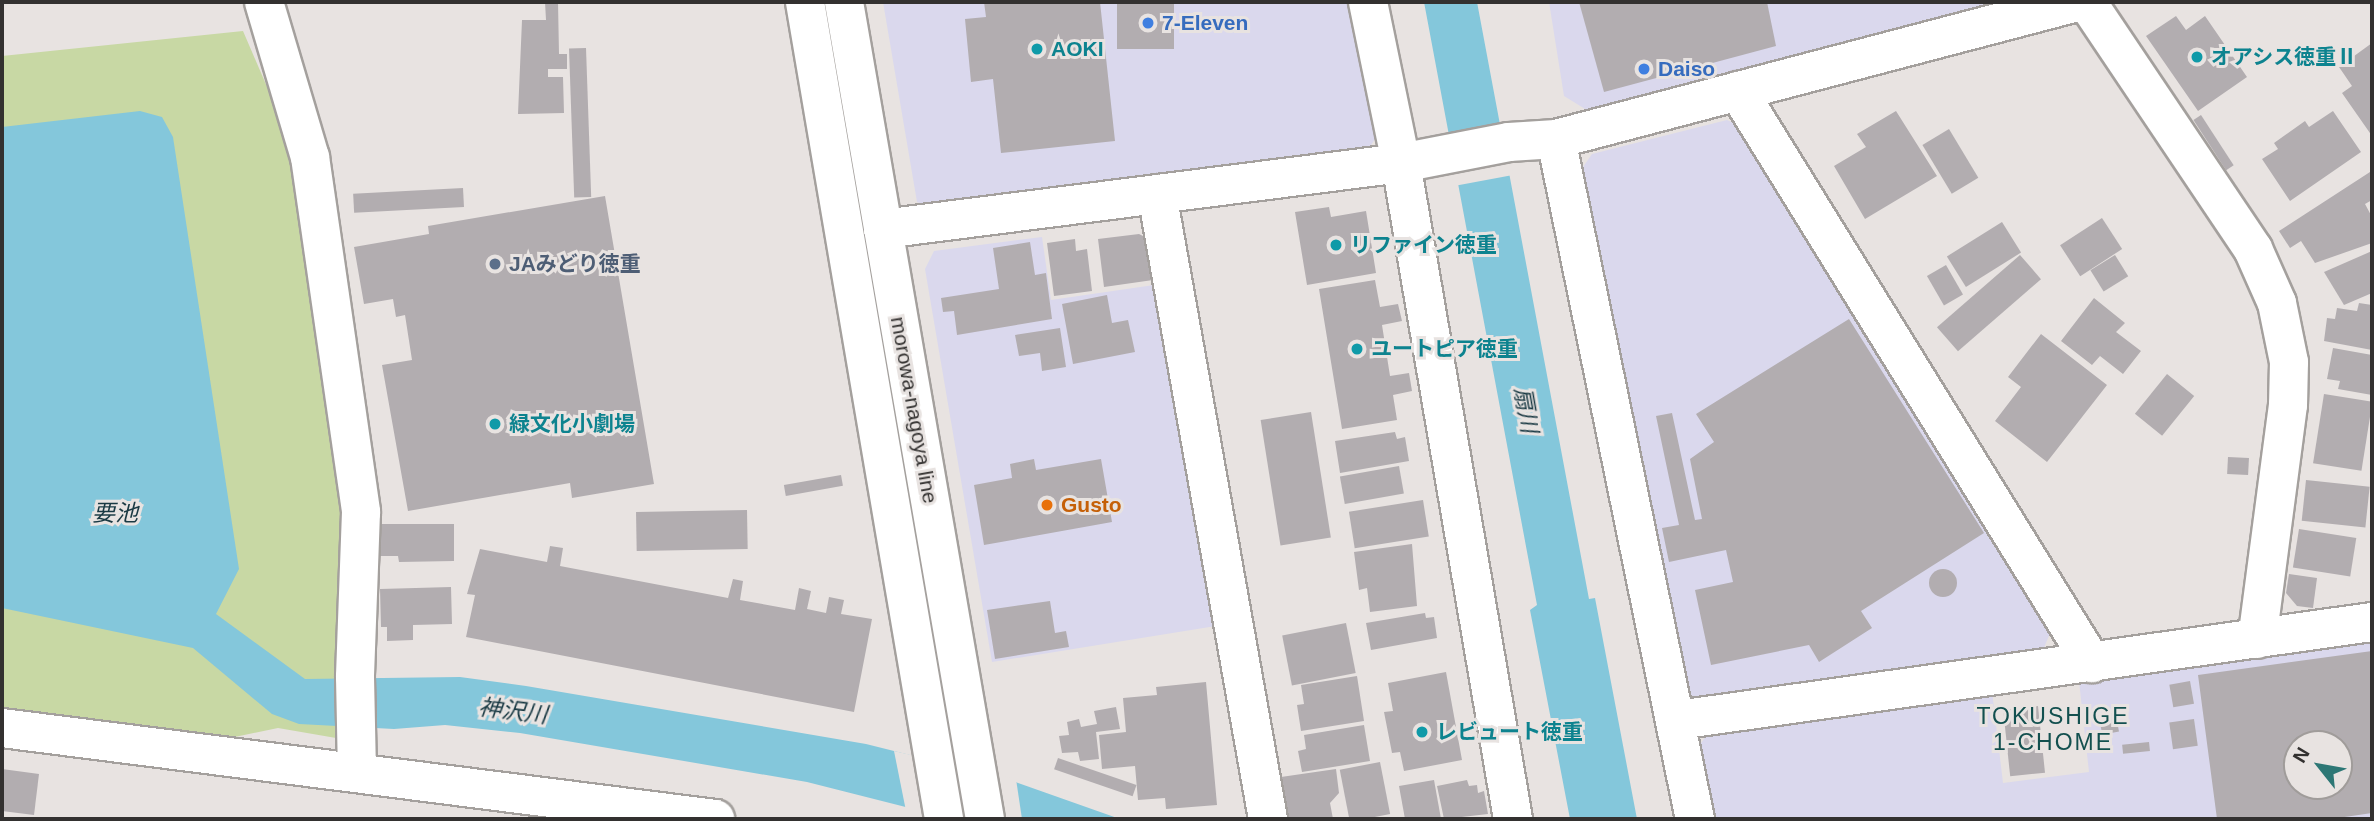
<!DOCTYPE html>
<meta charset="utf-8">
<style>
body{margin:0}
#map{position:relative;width:2374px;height:821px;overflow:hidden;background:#e8e3e1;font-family:Arial,"Noto Sans JP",sans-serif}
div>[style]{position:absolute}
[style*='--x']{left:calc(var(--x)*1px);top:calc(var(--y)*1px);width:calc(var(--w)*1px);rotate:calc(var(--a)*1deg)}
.commercial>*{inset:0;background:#dad8ed}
.green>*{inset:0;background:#c8d8a4}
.water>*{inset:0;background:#84c7db}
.pier>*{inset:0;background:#e8e3e1}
.building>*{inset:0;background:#b2adb0;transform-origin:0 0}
.round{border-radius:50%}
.roads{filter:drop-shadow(2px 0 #a4a09d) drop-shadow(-2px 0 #a4a09d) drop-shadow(0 2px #a4a09d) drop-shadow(0 -2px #a4a09d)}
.street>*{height:38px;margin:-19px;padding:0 19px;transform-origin:19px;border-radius:19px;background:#fff}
.secondary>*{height:38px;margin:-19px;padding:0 19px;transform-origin:19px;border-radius:19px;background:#fff}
.primary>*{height:38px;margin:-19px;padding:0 19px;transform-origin:19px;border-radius:19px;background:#fff}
.dots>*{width:19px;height:19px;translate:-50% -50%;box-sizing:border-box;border:4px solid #e8e3e1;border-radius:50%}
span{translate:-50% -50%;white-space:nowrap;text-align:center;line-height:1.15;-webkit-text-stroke:6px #e8e3e1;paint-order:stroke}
.shop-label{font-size:21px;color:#366cbe;font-weight:700}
.left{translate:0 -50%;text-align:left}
.culture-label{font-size:21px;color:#0d838f;font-weight:700}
.service-label{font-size:21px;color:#4e5e75;font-weight:700}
.street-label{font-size:21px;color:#333130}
.food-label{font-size:21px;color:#c56008;font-weight:700}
.water-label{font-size:23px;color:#193943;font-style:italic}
.neighbourhood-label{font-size:23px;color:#13504f;letter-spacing:2px}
.frame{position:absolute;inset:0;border:4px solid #333130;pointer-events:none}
.north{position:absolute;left:2283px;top:730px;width:70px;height:70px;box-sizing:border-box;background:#e8e3e1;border:2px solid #a09c9a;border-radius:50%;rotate:301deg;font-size:19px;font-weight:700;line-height:28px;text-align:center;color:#333130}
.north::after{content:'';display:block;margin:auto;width:24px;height:32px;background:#2d7775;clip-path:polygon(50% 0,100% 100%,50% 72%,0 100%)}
</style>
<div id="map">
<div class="commercial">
<div style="clip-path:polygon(883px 2px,1353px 2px,1379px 133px,1367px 151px,928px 206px,917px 202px)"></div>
<div style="clip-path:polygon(1549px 2px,2008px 2px,1590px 112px,1564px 96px)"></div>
<div style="clip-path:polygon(1727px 120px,1740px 126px,2053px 626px,2041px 655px,1704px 706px,1685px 693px,1581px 170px,1592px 154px)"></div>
<div style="clip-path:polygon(1042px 237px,1051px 300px,1161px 284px,1222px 625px,992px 662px,925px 269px,934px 251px)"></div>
<div style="clip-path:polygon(evenodd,2372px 636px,2372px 819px,1706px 819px,1693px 755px,1708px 733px,1992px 691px,2003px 783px,2089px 772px,2079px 681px,2372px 636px,2297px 744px,2339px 744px,2339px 786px,2297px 786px,2297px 744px)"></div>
</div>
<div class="green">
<div style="clip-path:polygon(243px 31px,286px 131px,296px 171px,346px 517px,349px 734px,336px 738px,278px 728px,230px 738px,2px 709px,2px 56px)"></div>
</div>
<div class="water">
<div style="clip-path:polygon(1424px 2px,1477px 2px,1589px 599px,1595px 598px,1637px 819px,1570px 819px,1530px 610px,1537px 605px)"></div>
<div style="clip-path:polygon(140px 111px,162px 117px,173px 137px,239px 569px,216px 614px,305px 679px,460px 677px,526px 686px,866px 744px,1010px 780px,1120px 819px,953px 819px,807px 782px,520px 733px,445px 725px,394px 729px,299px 724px,272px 714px,193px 648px,2px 608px,2px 127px)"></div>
</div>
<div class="pier">
<div style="clip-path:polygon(1504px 132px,1513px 175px,1454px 186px,1444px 137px)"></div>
<div style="clip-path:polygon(894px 751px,1016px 779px,1022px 819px,938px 819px,906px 811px)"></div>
</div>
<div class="building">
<div style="clip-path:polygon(545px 2px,558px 2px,559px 54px,567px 54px,567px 69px,548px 69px,548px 77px,563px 77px,564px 113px,518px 114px,522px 20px,546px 20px)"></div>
<div style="clip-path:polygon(984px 2px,1100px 2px,1115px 141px,1001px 153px,993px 79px,971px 82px,965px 19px,986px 17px)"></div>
<div style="left:1117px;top:2px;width:57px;height:47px"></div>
<div style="clip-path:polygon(1579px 2px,1767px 2px,1776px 46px,1604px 92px)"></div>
<div style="clip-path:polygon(2176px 16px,2186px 30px,2205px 16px,2247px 77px,2198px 111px,2146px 36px)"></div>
<div style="clip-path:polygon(2372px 43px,2372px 136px,2342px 93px,2352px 86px,2339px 67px)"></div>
<div style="left:586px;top:48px;width:149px;height:17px;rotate:88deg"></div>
<div style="clip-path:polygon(1896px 111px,1937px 176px,1865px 219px,1834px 166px,1866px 147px,1857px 134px)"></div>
<div style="clip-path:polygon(2333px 111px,2361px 152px,2290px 201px,2262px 159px,2278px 149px,2274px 143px,2305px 121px,2309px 127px)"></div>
<div style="left:2201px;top:115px;width:60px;height:9px;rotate:57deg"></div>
<div style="left:1949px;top:129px;width:57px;height:31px;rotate:59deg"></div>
<div style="clip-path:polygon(2370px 172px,2372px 200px,2365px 204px,2372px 217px,2372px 243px,2315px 263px,2301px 241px,2290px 248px,2279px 231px)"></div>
<div style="left:463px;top:188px;width:19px;height:110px;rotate:87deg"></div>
<div style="clip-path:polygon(605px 196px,654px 484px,572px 498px,570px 483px,408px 511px,382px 365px,412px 360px,405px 315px,396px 317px,393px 299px,364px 304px,354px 247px,429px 234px,428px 226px)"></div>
<div style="clip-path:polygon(1329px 207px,1331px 217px,1366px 211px,1376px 273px,1307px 285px,1295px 212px)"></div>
<div style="left:2102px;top:218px;width:37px;height:50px;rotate:57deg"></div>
<div style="left:2002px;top:222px;width:36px;height:65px;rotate:58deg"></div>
<div style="clip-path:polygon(1139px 234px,1147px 238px,1153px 280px,1104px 287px,1098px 239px)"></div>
<div style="clip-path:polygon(1075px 239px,1076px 251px,1087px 249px,1092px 291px,1054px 296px,1047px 243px)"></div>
<div style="clip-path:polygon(1030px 242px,1035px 275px,1046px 273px,1052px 319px,957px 335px,954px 311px,943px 312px,941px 298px,999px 289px,993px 248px)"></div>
<div style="clip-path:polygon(2372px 251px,2372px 293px,2344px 305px,2324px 272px)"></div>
<div style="left:2020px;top:255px;width:32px;height:110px;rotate:49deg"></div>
<div style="left:2115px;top:255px;width:25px;height:29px;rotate:58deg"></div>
<div style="left:1946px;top:265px;width:34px;height:22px;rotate:60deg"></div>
<div style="clip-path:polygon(1375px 280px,1380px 307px,1398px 304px,1402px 321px,1382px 325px,1390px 376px,1409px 373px,1412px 391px,1393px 395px,1397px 420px,1342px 429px,1319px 289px)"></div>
<div style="clip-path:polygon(1107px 295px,1112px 323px,1128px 320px,1135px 352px,1073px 364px,1062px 304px)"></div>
<div style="clip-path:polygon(2094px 298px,2125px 323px,2116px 332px,2141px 351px,2123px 374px,2100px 356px,2092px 365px,2061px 341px)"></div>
<div style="clip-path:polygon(2359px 303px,2372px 305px,2372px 350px,2324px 341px,2327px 318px,2335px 319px,2337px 308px,2357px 311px)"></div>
<div style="clip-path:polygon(1849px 319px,1984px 533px,1861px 611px,1872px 628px,1819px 662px,1809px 645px,1711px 665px,1695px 590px,1733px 582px,1726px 550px,1669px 562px,1662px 528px,1679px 525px,1656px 416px,1672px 413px,1695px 520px,1702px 519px,1690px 459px,1714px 442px,1696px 414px)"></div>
<div style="clip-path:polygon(1060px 328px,1066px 367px,1042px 371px,1040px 353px,1019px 356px,1015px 335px)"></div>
<div style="clip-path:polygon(2041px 334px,2107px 385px,2047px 462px,1995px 421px,2021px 387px,2008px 377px)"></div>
<div style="clip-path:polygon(2333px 348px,2372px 355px,2372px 395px,2338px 389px,2340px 381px,2327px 379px)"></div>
<div style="left:2167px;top:374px;width:35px;height:51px;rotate:39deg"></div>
<div style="left:2324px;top:394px;width:49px;height:70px;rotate:9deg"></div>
<div style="left:1311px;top:412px;width:127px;height:51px;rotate:81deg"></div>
<div style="clip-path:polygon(1395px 432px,1397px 439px,1405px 437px,1409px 461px,1340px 473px,1335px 441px)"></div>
<div style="left:2228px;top:457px;width:21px;height:17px;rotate:3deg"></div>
<div style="clip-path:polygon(1034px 459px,1036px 470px,1101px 459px,1112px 522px,984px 545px,974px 485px,1012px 478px,1010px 464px)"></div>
<div style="left:1399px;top:466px;width:28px;height:60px;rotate:80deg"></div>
<div style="left:841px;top:475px;width:11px;height:58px;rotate:80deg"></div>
<div style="left:2306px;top:480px;width:64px;height:41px;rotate:6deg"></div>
<div style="left:1423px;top:500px;width:37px;height:75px;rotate:81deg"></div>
<div style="left:747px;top:510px;width:39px;height:111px;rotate:89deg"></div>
<div style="clip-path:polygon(379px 524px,454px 524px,454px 561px,399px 562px,398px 556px,380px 556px)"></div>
<div style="left:2299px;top:529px;width:58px;height:39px;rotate:9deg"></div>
<div style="clip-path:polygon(1412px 544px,1417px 606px,1370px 612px,1367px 588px,1359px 590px,1354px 552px)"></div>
<div style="clip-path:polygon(550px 546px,563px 548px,560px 566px,728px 598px,733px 579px,743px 581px,740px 600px,795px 610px,799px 588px,811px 591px,807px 609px,826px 613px,829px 597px,844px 600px,841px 614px,872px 619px,854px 712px,466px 637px,475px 595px,467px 594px,480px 549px,547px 562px)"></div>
<div class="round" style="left:1929px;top:569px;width:28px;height:28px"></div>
<div style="clip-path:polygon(2289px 574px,2317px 578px,2313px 608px,2297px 606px,2286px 593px)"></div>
<div style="clip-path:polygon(451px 587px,452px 624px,413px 625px,413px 640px,387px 641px,387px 627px,381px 627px,380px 589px)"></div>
<div style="clip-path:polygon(1050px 601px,1055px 633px,1066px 631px,1069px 647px,995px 659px,987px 610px)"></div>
<div style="clip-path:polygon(1425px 613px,1426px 618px,1434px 617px,1437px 638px,1371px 650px,1366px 623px)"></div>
<div style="left:1346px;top:623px;width:51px;height:65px;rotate:79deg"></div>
<div style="clip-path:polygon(evenodd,2372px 651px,2372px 813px,2331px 819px,2217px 819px,2198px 675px,2372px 651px,2297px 744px,2339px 744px,2339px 786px,2297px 786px,2297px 744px)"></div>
<div style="clip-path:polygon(1446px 672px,1462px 760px,1404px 771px,1400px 752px,1392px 753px,1384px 712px,1393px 711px,1388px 683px)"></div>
<div style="clip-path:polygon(1357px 676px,1364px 721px,1301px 731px,1297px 705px,1304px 704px,1301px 685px)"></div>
<div style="left:2190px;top:681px;width:23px;height:21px;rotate:80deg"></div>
<div style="clip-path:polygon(1206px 682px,1217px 805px,1166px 809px,1165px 798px,1138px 800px,1135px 766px,1102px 769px,1099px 735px,1126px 732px,1123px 698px,1157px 695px,1156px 687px)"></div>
<div style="left:2038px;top:706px;width:67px;height:35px;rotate:84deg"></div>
<div style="clip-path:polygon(1116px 707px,1120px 729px,1096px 732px,1099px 759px,1080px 761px,1078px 752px,1062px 753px,1059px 736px,1069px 735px,1067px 722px,1079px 719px,1081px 727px,1097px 724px,1094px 711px)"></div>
<div style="left:2115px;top:711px;width:21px;height:17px;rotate:79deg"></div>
<div style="left:2194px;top:719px;width:27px;height:25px;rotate:82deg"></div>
<div style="clip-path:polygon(1364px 725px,1370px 761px,1302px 772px,1298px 751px,1306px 749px,1304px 735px)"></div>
<div style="left:2149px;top:742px;width:9px;height:27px;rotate:84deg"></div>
<div style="left:1058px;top:758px;width:83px;height:12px;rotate:19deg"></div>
<div style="left:1380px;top:762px;width:53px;height:41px;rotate:79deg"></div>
<div style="clip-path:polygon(2px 769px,39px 774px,34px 815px,2px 811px)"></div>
<div style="clip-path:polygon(1336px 769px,1339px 793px,1330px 803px,1333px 819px,1287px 819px,1281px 777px)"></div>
<div style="clip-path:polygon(1434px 780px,1441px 819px,1405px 819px,1399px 786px)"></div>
<div style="clip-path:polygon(1467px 780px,1469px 786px,1477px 785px,1478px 793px,1484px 791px,1488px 814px,1444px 819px,1437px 786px)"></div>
</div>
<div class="roads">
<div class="street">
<div style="--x:264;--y:2;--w:162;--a:73.5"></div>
<div style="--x:310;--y:157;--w:359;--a:81.8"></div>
<div style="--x:361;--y:512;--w:165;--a:92.1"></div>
<div style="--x:355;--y:677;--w:93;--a:88.8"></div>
<div style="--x:1368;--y:2;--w:164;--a:78.4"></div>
<div style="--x:1401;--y:163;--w:665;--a:80.31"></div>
<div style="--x:2087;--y:2;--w:298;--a:56.1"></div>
<div style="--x:2253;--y:249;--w:59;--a:66"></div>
<div style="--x:2277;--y:303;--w:60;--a:78.5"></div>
<div style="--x:2289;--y:362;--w:43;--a:91.3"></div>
<div style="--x:2288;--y:405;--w:236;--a:97.5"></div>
<div style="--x:1738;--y:91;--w:673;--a:58.25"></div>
<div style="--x:1556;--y:139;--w:694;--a:78.45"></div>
<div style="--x:1157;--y:194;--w:635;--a:79.93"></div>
<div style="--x:883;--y:229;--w:522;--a:-7.26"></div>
<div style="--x:1401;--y:163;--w:110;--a:-11"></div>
<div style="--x:1509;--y:142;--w:47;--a:-3.7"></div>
<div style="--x:1556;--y:139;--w:539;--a:-14.73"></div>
<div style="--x:1678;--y:720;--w:701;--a:-8.04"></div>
</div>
<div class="secondary">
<div style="--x:2;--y:728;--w:719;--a:7.27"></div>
</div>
<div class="primary">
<div style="--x:805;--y:2;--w:829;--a:80.34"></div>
<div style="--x:844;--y:2;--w:829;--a:80.21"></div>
</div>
</div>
<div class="dots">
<div style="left:1148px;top:23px;background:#3f7fe0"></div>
<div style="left:1037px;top:49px;background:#0f9aa8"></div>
<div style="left:2197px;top:57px;background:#0f9aa8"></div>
<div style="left:1644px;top:69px;background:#3f7fe0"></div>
<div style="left:1336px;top:245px;background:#0f9aa8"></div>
<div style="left:495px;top:264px;background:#5c6f8a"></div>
<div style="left:1357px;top:349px;background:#0f9aa8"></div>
<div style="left:495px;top:424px;background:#0f9aa8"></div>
<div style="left:1047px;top:505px;background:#e8710a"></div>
<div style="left:1422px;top:732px;background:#0f9aa8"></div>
</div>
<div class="shop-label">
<span class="left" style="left:1162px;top:23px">7-Eleven</span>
<span class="left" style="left:1658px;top:69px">Daiso</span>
</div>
<div class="culture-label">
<span class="left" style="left:1051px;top:49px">AOKI</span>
<span class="left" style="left:2211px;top:57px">オアシス徳重Ⅱ</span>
<span class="left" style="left:1350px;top:245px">リファイン徳重</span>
<span class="left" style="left:1371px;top:349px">ユートピア徳重</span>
<span class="left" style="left:509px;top:424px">緑文化小劇場</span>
<span class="left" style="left:1436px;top:732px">レビュート徳重</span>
</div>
<div class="service-label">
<span class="left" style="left:509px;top:264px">JAみどり徳重</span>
</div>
<div class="street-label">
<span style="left:914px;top:410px;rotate:80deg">morowa-nagoya line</span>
</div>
<div class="food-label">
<span class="left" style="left:1061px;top:505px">Gusto</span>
</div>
<div class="water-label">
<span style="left:1526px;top:410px;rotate:80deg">扇川</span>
<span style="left:115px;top:513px">要池</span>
<span style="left:513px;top:711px;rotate:7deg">神沢川</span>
</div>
<div class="neighbourhood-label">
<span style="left:2053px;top:729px">TOKUSHIGE<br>1-CHOME</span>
</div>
<div class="frame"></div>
<div class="north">N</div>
</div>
